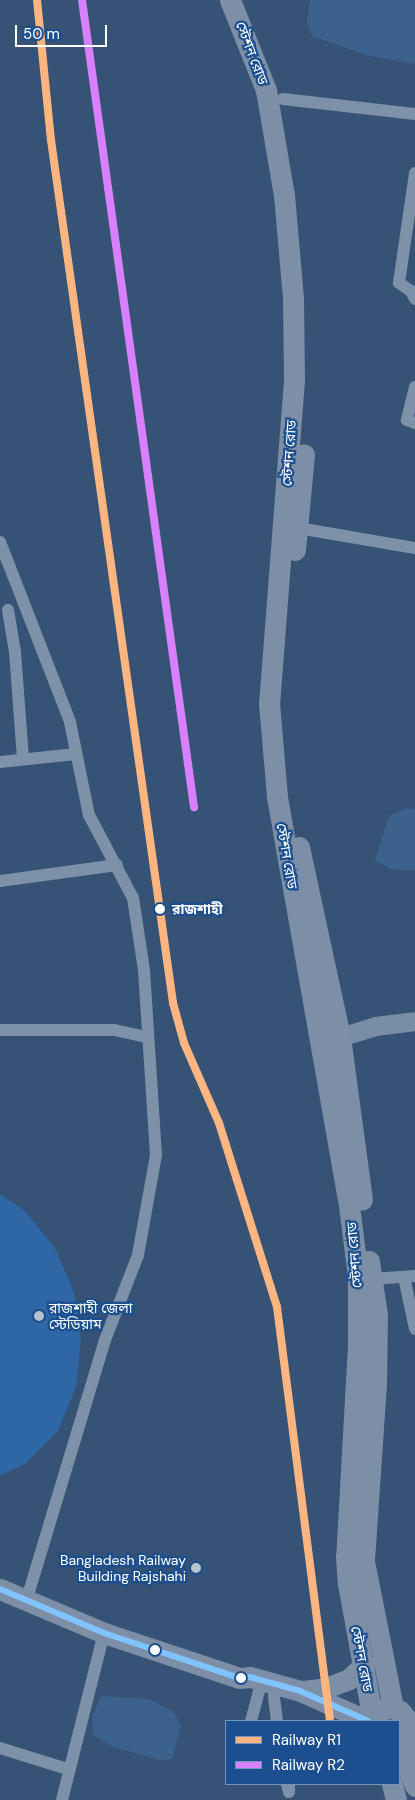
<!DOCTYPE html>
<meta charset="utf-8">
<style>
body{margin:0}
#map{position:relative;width:415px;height:1800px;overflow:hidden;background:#365274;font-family:"DM Sans","Noto Sans Bengali",sans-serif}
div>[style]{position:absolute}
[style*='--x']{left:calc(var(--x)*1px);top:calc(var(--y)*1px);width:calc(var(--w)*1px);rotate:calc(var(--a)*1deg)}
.green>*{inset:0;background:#2f66a5}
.water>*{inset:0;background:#3b618d}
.minor>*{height:12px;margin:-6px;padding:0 6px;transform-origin:6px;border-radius:6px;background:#7d92a8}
.secondary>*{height:19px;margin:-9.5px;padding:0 9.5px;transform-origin:9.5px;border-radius:9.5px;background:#798da4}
.primary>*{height:21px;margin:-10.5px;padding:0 10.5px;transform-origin:10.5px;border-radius:10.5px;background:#7d8ea7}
.trunk>*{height:21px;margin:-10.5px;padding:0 10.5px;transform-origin:10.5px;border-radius:10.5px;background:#7e90a7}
.bus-1>*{height:6px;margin:-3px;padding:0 3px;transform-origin:3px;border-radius:3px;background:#80c4ff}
.rail-1>*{height:8px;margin:-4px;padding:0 4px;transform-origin:4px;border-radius:4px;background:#ffb580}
.rail-2>*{height:8px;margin:-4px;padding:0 4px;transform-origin:4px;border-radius:4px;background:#d880ff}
.dots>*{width:14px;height:14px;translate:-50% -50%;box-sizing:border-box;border:2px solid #1b4f8f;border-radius:50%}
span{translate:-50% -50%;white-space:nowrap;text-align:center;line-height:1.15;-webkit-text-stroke:4.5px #1b4f8f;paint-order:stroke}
.street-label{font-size:14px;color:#fff}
.stop-label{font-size:14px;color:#fff;font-weight:700}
.left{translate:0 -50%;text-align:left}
.poi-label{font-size:14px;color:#fff}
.right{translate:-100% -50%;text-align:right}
.legend{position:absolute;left:225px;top:1720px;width:175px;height:65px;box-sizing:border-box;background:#1b4f8f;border:1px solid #7695bc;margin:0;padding:6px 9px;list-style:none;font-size:15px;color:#fff}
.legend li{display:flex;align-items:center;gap:10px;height:25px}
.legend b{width:25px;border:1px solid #7695bc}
.scale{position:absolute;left:15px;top:25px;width:92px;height:22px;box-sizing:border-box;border:2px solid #fff;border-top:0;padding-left:6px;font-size:15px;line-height:18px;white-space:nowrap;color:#fff;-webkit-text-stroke:4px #1b4f8f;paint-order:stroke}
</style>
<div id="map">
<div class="green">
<div style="clip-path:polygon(0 1194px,25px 1211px,55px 1248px,74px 1292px,81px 1339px,76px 1387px,58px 1431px,25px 1464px,0 1475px)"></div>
</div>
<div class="water">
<div style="clip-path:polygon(310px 0,415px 0,415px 64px,369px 56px,312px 36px,307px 22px)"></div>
<div style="clip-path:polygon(407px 808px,415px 809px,415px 871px,390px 869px,375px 860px,389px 816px)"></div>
<div style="clip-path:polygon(101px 1696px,149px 1699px,174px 1712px,181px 1726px,172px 1759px,159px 1760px,142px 1755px,113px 1747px,93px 1735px,92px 1718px)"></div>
</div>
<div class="minor">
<div style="--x:283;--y:99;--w:133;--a:6.5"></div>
<div style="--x:415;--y:173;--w:111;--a:98.3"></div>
<div style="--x:399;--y:283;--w:14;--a:34"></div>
<div style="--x:411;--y:291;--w:9;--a:63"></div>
<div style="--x:415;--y:387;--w:34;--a:104"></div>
<div style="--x:407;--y:420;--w:9;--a:21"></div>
<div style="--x:298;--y:528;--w:119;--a:9.7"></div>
<div style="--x:0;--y:542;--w:193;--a:68.7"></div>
<div style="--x:70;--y:722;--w:95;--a:78.5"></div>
<div style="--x:89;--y:815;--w:94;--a:62.1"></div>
<div style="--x:133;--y:898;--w:73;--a:81.3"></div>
<div style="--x:144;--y:970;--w:185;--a:86.3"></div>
<div style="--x:156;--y:1155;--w:102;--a:100.2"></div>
<div style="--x:138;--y:1255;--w:91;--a:111.2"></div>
<div style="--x:105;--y:1340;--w:270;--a:106.8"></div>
<div style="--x:8;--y:610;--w:43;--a:80.5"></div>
<div style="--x:15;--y:652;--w:107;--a:85.7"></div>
<div style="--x:0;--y:762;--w:76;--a:-6"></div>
<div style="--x:0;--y:881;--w:118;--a:-7.8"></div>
<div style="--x:0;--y:1030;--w:114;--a:0"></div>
<div style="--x:114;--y:1030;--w:35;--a:12"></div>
<div style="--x:404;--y:1277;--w:53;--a:78.1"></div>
<div style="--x:371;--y:1279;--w:44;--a:-3.9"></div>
<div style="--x:276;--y:1684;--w:13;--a:99"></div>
<div style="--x:274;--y:1697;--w:24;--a:83"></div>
<div style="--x:251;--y:1721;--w:42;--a:-75"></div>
<div style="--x:0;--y:1748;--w:73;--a:17.4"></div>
<div style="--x:287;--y:1784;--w:8;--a:76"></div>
<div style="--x:289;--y:1792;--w:8;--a:-90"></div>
<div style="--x:62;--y:1800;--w:172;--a:-75.9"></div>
</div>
<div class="secondary">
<div style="--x:340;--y:1037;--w:37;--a:-17"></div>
<div style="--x:375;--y:1026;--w:40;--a:-7.1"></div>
<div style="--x:408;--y:1742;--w:13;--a:58"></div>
</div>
<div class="primary">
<div style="--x:230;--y:0;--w:97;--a:68.2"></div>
<div style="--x:266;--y:90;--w:107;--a:80.3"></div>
<div style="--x:284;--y:195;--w:103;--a:85"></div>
<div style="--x:293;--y:298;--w:82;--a:89.3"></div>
<div style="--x:294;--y:380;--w:324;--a:94.4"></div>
<div style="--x:269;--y:703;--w:94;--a:85.1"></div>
<div style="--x:277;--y:797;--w:407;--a:80"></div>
<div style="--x:348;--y:1198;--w:79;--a:82.7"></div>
<div style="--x:358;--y:1276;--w:69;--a:90"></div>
<div style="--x:358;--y:1345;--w:212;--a:93.2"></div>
<div style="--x:346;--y:1557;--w:27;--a:86"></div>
<div style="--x:348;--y:1584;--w:133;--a:79.6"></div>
<div style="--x:295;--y:550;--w:96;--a:-84.6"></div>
<div style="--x:299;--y:847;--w:194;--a:77.8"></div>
<div style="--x:340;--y:1037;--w:164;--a:82.3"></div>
<div style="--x:369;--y:1261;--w:55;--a:81.6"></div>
<div style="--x:377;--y:1315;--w:69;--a:90.8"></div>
<div style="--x:376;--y:1384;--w:177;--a:93.9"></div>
<div style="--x:364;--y:1561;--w:150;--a:78.8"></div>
<div style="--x:0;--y:1589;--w:113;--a:22.9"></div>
<div style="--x:104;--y:1633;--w:142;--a:18.4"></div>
<div style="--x:239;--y:1678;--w:11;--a:-5"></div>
<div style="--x:250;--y:1677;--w:52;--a:15.6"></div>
<div style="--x:300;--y:1691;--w:74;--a:23.8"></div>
<div style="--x:303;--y:1691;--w:23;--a:-7"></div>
<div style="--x:326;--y:1688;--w:25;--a:-21"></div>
<div style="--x:349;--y:1679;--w:21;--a:-43"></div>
<div style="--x:378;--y:1710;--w:15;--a:-8"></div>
<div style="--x:393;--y:1708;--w:8;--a:23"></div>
<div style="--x:400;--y:1711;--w:16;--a:50"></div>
<div style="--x:410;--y:1723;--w:16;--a:94"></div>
<div style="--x:409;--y:1739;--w:15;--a:132"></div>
</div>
<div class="trunk">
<div style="--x:400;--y:1750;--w:39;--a:67"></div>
<div style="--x:392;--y:1784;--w:16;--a:76"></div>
</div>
<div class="bus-1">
<div style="--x:0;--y:1589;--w:113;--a:22.9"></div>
<div style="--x:104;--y:1633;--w:142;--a:18.4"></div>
<div style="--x:239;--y:1678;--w:11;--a:-5"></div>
<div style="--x:250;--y:1677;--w:52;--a:15.6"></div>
<div style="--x:300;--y:1691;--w:74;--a:23.8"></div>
</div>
<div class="rail-1">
<div style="--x:37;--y:0;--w:141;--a:84.3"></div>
<div style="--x:51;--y:140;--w:872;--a:81.95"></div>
<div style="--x:173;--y:1003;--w:41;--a:74.6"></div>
<div style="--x:184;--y:1043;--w:87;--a:66.4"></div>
<div style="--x:219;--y:1123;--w:193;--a:72.5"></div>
<div style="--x:277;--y:1307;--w:417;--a:82.7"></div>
</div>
<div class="rail-2">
<div style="--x:82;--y:0;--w:815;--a:82.1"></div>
</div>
<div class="dots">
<div style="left:160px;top:909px;background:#fff"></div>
<div style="left:39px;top:1316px;background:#b9c2ce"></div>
<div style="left:196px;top:1568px;background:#b9c2ce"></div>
<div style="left:155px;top:1650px;background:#fff"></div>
<div style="left:241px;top:1678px;background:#fff"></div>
</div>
<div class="street-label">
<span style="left:252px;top:53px;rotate:69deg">স্টেশন রোড</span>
<span style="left:289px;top:453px;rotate:-86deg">স্টেশন রোড</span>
<span style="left:287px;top:856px;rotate:80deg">স্টেশন রোড</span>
<span style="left:354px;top:1255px;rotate:-95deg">স্টেশন রোড</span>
<span style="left:362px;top:1659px;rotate:79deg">স্টেশন রোড</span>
</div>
<div class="stop-label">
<span class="left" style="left:172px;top:909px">রাজশাহী</span>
</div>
<div class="poi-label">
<span class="left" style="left:49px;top:1316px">রাজশাহী জেলা<br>স্টেডিয়াম</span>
<span class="right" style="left:186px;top:1568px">Bangladesh Railway<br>Building Rajshahi</span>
</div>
<ul class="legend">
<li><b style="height:6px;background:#ffb580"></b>Railway R1</li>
<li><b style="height:6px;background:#d880ff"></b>Railway R2</li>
</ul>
<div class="scale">50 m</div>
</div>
